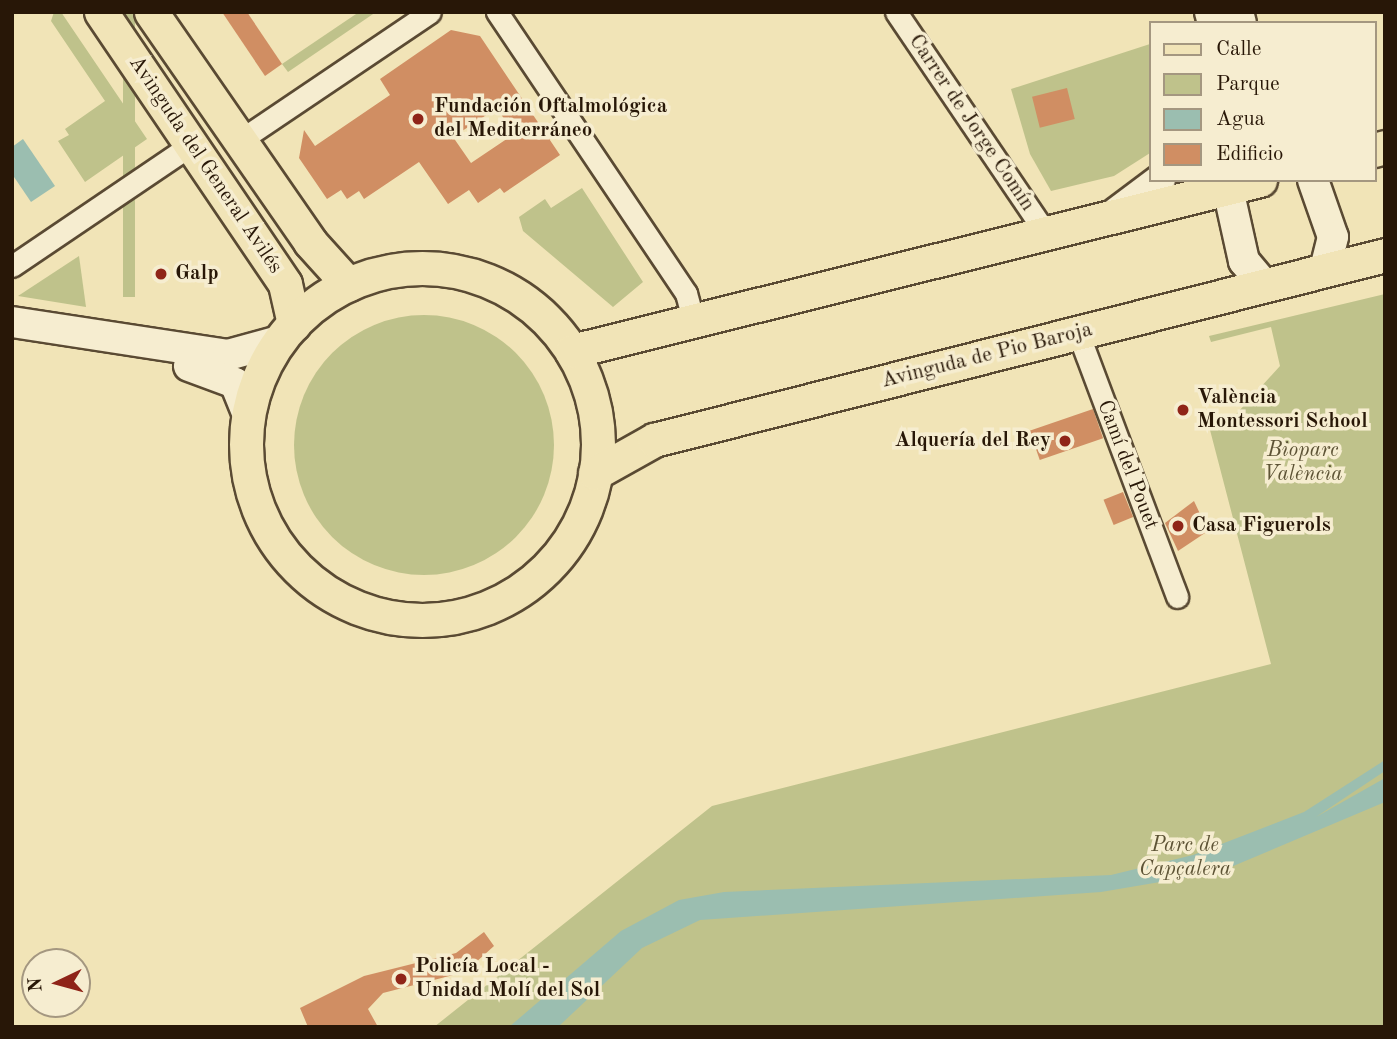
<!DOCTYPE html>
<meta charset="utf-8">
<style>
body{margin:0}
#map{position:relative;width:1397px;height:1039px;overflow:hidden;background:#f1e4b7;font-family:"Old Standard TT",serif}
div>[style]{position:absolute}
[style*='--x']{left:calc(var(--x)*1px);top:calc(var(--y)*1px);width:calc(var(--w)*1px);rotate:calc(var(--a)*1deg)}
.green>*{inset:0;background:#bfc28b;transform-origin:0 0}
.round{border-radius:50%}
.water>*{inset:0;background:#9bbeb0}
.building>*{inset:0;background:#d08e63;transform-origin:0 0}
.roads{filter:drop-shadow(2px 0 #5a4a33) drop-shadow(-2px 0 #5a4a33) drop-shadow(0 2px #5a4a33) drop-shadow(0 -2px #5a4a33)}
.street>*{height:21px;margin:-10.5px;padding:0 10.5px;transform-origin:10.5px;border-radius:10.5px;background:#f6edd0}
.secondary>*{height:30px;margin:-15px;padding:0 15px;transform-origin:15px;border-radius:15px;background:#f6edd0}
.primary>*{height:33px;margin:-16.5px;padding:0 16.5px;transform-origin:16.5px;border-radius:16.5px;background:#f1e4b7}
.primary>.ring{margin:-16.5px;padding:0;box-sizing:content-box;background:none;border:33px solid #f1e4b7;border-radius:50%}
.dots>*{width:19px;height:19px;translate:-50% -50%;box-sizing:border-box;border:4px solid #f6edd0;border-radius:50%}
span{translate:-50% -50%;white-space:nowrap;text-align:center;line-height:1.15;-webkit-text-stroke:7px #f6edd0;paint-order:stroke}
.poi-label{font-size:21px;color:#281707;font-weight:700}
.left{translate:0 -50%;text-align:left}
.right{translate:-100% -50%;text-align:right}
.street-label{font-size:21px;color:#281707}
.park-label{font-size:21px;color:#5d5335;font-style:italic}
.frame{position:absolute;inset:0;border:14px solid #281707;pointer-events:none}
.legend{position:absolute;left:1149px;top:21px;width:228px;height:161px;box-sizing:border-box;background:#f6edd0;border:2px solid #a49780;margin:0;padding:9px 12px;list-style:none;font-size:21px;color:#281707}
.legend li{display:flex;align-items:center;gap:14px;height:35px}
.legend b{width:35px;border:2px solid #a49780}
.north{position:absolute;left:21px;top:948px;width:70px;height:70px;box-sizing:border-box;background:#f6edd0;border:2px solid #a49780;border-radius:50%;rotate:265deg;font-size:19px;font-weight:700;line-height:28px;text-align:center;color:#281707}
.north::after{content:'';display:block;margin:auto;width:24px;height:32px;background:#8f2418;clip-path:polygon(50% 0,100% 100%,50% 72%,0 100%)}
</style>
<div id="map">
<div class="green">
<div style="clip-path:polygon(54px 12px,61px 12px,147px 139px,85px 182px,58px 141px,69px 135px,65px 129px,105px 101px,51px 21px)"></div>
<div style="left:123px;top:12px;width:12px;height:285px"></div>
<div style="clip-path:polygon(359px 12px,376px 12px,288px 72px,282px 64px)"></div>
<div style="clip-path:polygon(1150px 44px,1150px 153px,1114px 176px,1051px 191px,1030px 154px,1011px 89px)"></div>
<div style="clip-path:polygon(582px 188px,643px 282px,613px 307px,523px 231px,519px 217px,545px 199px,551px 208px)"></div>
<div style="clip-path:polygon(79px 256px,86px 307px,18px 296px)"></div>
<div style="clip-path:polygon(1385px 294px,1385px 1027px,434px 1027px,712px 806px,1271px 664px,1210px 430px,1223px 417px,1229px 422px,1280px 366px,1271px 327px,1211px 342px,1209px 336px)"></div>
<div class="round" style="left:294px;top:315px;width:260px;height:260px"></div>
</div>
<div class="water">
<div style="clip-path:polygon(23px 139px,55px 186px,31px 202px,12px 174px,12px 147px)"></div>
<div style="clip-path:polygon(1385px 760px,1385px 771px,1316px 817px,1385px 778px,1385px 802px,1219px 872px,1101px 892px,700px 920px,642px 948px,558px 1027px,509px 1027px,621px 931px,679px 900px,724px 892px,1111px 875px,1193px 855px,1304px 812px)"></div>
</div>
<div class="building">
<div style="clip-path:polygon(222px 12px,247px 12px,282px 64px,265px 76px)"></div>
<div style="clip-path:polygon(evenodd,451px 30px,480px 36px,560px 155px,504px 193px,500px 188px,478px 203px,469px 190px,448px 204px,419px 162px,364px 199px,359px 191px,347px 199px,341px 190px,327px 199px,299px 158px,304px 130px,315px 146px,390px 95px,380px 79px,451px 30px,497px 108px,514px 134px,471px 163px,453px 137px,497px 108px)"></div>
<div style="left:1067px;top:88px;width:32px;height:36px;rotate:76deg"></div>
<div style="left:1093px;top:409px;width:31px;height:67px;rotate:71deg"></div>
<div style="left:1123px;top:492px;width:27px;height:21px;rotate:68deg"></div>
<div style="clip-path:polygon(1194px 501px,1208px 531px,1178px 551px,1165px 523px)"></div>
<div style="clip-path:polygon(484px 932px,494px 946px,465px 972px,383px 993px,368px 1009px,378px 1027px,308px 1027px,300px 1008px,364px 976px,456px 953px)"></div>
</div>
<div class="roads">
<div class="street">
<div style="--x:497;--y:12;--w:339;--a:56.1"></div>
<div style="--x:686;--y:293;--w:31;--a:75"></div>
<div style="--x:896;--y:12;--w:269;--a:55.9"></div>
<div style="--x:239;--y:141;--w:230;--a:-34"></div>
<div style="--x:12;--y:266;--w:216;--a:-34.1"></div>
<div style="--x:1078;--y:333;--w:282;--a:69.4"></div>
</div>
<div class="secondary">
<div style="--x:1210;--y:12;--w:11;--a:75"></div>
<div style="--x:1238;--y:12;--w:11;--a:75"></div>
<div style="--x:1226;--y:180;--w:83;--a:77.5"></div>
<div style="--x:1244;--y:261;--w:31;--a:50"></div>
<div style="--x:1313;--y:180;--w:60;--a:70.7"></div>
<div style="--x:1333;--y:237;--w:34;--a:104"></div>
<div style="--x:1116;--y:213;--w:55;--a:-36.9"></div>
<div style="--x:12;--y:322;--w:219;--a:8.7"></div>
<div style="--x:228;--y:355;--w:53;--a:-15.4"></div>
<div style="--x:189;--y:366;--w:49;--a:20.3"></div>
<div style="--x:235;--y:383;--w:38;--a:68"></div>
</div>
<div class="primary">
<div style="--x:101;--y:12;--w:328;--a:55.9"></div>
<div style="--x:285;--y:284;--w:41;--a:77.3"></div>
<div style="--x:151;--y:12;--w:280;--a:55.3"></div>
<div style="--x:310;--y:242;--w:57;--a:47.9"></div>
<div style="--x:1374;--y:150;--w:11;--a:-15"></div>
<div class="ring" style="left:246px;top:268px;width:319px;height:319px"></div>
<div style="--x:572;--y:351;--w:709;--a:-13.96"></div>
<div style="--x:595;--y:473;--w:68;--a:-29.2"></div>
<div style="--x:654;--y:440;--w:754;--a:-14.2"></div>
</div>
</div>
<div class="dots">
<div style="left:418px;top:119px;background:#8f2418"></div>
<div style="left:161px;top:274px;background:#8f2418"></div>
<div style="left:1183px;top:410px;background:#8f2418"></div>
<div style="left:1065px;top:441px;background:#8f2418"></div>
<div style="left:1178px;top:526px;background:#8f2418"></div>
<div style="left:401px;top:979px;background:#8f2418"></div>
</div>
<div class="poi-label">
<span class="left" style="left:434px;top:119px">Fundación Oftalmológica<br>del Mediterráneo</span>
<span class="left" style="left:175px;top:274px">Galp</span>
<span class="left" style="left:1197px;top:410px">València<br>Montessori School</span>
<span class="right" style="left:1051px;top:441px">Alquería del Rey</span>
<span class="left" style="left:1192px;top:526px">Casa Figuerols</span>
<span class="left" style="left:415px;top:979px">Policía Local -<br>Unidad Molí del Sol</span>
</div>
<div class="street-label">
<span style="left:971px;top:123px;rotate:56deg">Carrer de Jorge Comín</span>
<span style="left:205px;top:165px;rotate:56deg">Avinguda del General Avilés</span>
<span style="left:987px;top:356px;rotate:-14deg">Avinguda de Pio Baroja</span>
<span style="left:1127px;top:465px;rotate:69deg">Camí del Pouet</span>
</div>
<div class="park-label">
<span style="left:1303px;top:463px">Bioparc<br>València</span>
<span style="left:1185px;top:858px">Parc de<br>Capçalera</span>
</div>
<div class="frame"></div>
<ul class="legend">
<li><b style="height:9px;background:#f1e4b7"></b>Calle</li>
<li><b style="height:19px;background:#bfc28b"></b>Parque</li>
<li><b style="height:19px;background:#9bbeb0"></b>Agua</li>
<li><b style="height:19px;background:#d08e63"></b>Edificio</li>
</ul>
<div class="north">N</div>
</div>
